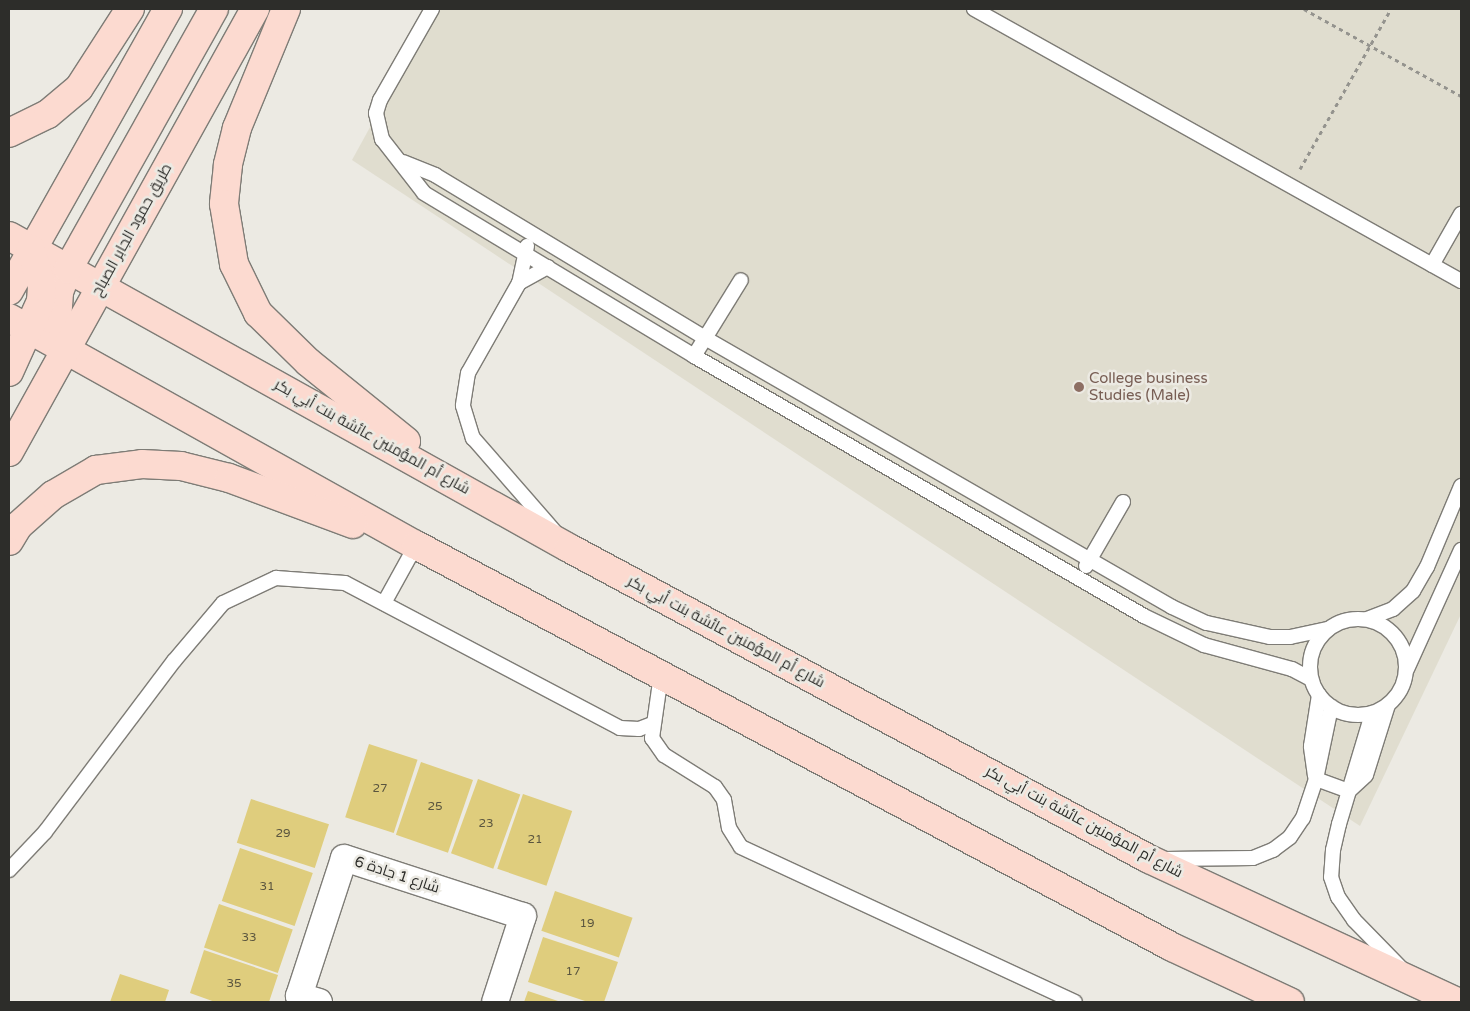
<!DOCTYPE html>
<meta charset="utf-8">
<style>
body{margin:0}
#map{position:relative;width:1470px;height:1011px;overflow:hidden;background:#eceae3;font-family:"Varela Round",Cairo,sans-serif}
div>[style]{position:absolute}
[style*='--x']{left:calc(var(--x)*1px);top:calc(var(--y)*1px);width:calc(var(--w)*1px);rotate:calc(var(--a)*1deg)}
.built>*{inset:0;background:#e0ddcf}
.building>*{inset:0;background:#dfcd7d;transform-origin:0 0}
.path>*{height:3px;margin-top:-1.5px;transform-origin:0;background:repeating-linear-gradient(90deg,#94938e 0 4px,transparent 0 8px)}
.roads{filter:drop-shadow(1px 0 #7e7c76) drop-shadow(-1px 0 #7e7c76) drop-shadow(0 1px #7e7c76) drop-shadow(0 -1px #7e7c76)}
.service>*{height:14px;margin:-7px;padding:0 7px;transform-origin:7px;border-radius:7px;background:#fff}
.service>.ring{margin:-7px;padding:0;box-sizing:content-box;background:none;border:14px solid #fff;border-radius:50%}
.minor>*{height:26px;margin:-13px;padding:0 13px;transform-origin:13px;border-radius:13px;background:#fff}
.primary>*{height:28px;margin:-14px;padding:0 14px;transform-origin:14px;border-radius:14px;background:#fcdad0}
.dots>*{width:14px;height:14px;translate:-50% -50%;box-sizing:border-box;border:2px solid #eceae3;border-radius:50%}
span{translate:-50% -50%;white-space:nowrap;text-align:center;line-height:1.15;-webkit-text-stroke:5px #eceae3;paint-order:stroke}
.number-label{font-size:12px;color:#5a553f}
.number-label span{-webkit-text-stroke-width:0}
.street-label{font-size:15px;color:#2d2d2a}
.education-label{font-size:15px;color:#785e54}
.left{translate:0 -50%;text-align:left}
.frame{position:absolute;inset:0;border:10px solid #2d2d2a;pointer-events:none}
</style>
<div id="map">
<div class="built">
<div style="clip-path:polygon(435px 9px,1461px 9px,1461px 614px,1360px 826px,352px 160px)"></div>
</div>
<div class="building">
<div style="left:369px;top:744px;width:51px;height:77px;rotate:18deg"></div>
<div style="left:421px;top:762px;width:55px;height:77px;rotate:19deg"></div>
<div style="left:478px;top:779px;width:45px;height:79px;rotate:20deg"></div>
<div style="left:523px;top:794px;width:52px;height:79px;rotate:19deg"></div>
<div style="left:251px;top:799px;width:82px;height:46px;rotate:18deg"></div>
<div style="left:240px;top:848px;width:77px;height:56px;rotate:19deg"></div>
<div style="left:555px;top:891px;width:82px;height:42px;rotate:19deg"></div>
<div style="left:219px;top:904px;width:78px;height:46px;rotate:19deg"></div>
<div style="clip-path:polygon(543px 937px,618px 962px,604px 1002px,588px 1002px,528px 982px)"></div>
<div style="clip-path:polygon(204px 950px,278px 975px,269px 1002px,215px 1002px,190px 993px)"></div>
<div style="clip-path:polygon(120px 974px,169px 990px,165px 1002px,110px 1002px)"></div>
<div style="clip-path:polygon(528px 991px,561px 1002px,524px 1002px)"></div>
</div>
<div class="path">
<div style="--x:1304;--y:9;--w:179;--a:29"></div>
<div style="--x:1300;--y:169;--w:184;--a:-60.4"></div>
</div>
<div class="roads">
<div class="service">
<div style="--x:432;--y:9;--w:105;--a:119.7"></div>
<div style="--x:380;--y:100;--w:14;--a:107"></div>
<div style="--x:376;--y:113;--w:27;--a:77"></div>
<div style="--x:382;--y:139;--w:68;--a:52.1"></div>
<div style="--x:424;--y:193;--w:315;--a:31.1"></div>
<div style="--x:694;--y:356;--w:520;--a:30.02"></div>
<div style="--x:1144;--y:616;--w:67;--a:25.8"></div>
<div style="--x:1204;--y:645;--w:91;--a:15.3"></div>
<div style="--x:1292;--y:669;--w:21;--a:28"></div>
<div style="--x:974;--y:9;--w:558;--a:29.18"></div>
<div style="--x:403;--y:162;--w:35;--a:22"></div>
<div style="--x:435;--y:175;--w:315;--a:31.1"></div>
<div style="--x:705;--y:338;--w:539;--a:29.94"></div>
<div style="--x:1172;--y:607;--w:38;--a:25"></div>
<div style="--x:1207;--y:623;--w:65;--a:12.5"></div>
<div style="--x:1270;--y:637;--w:20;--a:0"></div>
<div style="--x:1290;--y:637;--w:39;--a:-12"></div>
<div style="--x:527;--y:246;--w:38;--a:102"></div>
<div style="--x:519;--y:283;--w:103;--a:119.5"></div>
<div style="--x:468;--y:373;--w:33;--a:99"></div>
<div style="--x:463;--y:406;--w:34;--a:73"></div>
<div style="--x:473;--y:438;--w:123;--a:48.9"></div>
<div style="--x:1432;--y:265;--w:59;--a:-60.4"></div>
<div style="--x:519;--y:283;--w:33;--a:-29"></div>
<div style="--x:694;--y:356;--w:89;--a:-58.3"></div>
<div style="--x:1086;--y:566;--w:74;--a:-60"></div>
<div style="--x:384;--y:603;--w:66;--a:-61.1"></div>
<div class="ring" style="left:1310px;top:619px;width:82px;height:82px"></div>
<div style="--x:1367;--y:619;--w:28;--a:-21"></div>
<div style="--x:1393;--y:609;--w:27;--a:-42"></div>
<div style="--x:1413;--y:591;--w:28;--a:-60"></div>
<div style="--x:1427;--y:567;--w:88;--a:-67.2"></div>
<div style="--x:1407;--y:669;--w:131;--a:-65.6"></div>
<div style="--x:661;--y:675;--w:64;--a:98.1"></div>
<div style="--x:652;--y:738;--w:21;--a:55"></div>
<div style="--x:664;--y:755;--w:60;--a:32.1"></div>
<div style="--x:715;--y:787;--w:16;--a:55"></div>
<div style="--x:724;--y:800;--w:28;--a:80"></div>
<div style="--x:729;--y:828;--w:22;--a:58"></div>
<div style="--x:741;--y:847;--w:368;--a:24.9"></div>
<div style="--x:1372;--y:714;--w:115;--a:106.7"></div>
<div style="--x:1339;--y:824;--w:27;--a:103"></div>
<div style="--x:1333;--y:850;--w:27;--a:94"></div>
<div style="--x:1331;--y:877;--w:21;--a:71"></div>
<div style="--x:1338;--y:897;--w:28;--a:55"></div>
<div style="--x:1354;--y:920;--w:67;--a:45.6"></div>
<div style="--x:1315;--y:776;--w:30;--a:-98"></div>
<div style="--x:1311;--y:746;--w:52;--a:-81.1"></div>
<div style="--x:1316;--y:779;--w:35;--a:20"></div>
<div style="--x:1349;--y:791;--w:23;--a:-43"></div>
<div style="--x:1366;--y:775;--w:73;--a:-72.6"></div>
<div style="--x:1165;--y:859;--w:88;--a:-0.7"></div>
<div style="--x:1253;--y:858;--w:22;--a:-22"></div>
<div style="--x:1273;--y:850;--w:21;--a:-37"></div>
<div style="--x:1290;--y:837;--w:23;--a:-56"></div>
<div style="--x:1303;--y:818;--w:41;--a:-71.6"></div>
<div style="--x:1316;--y:779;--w:74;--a:-78.2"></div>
<div style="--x:9;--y:870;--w:52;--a:-46.5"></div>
<div style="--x:45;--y:832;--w:214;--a:-53"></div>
<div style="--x:174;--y:661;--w:76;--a:-49.8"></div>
<div style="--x:223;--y:603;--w:59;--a:-25.3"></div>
<div style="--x:276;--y:578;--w:69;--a:4.1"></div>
<div style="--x:345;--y:583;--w:311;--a:27.8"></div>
<div style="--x:620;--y:728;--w:19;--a:3"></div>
<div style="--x:639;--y:729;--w:14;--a:-21"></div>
</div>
<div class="minor">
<div style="--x:319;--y:1002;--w:21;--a:-163"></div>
<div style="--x:299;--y:996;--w:145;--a:-71.9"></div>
<div style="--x:344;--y:858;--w:188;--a:18"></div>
<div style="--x:523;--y:916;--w:90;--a:108"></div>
</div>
<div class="primary">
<div style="--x:286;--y:9;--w:129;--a:112.4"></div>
<div style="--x:237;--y:128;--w:38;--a:104"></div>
<div style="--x:228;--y:165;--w:39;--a:96"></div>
<div style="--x:224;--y:204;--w:61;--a:80.5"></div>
<div style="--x:234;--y:264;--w:55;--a:63.9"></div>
<div style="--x:258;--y:313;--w:70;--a:44.4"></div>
<div style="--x:308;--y:362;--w:126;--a:38.9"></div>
<div style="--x:9;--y:133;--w:43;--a:-26"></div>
<div style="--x:48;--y:114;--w:40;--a:-40"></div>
<div style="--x:79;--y:88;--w:94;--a:-57.2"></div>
<div style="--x:9;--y:236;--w:641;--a:29.12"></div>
<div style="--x:569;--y:548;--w:658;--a:28.2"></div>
<div style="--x:1149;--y:859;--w:340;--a:24.9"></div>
<div style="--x:9;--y:291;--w:324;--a:-60.6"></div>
<div style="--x:9;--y:318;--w:466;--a:29.2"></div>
<div style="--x:416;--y:545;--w:856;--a:28"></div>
<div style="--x:1172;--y:947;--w:130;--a:25"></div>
<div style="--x:66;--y:350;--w:30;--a:-107"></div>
<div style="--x:57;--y:321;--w:29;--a:-86"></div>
<div style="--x:59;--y:292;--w:25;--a:-69"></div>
<div style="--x:68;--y:269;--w:298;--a:-60.7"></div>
<div style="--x:9;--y:372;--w:78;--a:-65.7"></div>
<div style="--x:41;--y:301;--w:15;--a:-86"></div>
<div style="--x:42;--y:286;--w:39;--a:-107"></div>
<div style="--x:9;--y:452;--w:507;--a:-60.96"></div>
<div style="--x:9;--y:541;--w:17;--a:-59"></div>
<div style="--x:18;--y:526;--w:47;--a:-41.5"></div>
<div style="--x:53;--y:495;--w:50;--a:-30.2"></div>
<div style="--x:96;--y:470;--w:46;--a:-7.4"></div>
<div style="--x:142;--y:464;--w:39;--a:3"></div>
<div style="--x:181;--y:466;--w:49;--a:14"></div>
<div style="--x:229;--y:478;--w:132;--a:20.4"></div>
</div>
</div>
<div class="dots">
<div style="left:1079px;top:387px;background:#8d6e63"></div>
</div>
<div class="number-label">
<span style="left:380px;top:789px">27</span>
<span style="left:435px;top:807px">25</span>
<span style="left:486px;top:824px">23</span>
<span style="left:283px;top:834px">29</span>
<span style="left:535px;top:840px">21</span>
<span style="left:267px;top:887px">31</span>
<span style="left:587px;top:924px">19</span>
<span style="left:249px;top:938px">33</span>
<span style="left:573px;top:972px">17</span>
<span style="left:234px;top:984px">35</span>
</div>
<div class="street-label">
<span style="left:132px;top:230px;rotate:-61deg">طريق حمود الجابر الصباح</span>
<span style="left:372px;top:437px;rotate:29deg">شارع أم المؤمنين عائشة بنت أبي بكر</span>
<span style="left:726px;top:632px;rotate:28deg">شارع أم المؤمنين عائشة بنت أبي بكر</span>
<span style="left:1084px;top:822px;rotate:28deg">شارع أم المؤمنين عائشة بنت أبي بكر</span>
<span style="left:397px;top:875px;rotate:18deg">شارع 1 جادة 6</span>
</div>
<div class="education-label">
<span class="left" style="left:1089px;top:387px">College business<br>Studies (Male)</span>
</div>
<div class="frame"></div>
</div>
